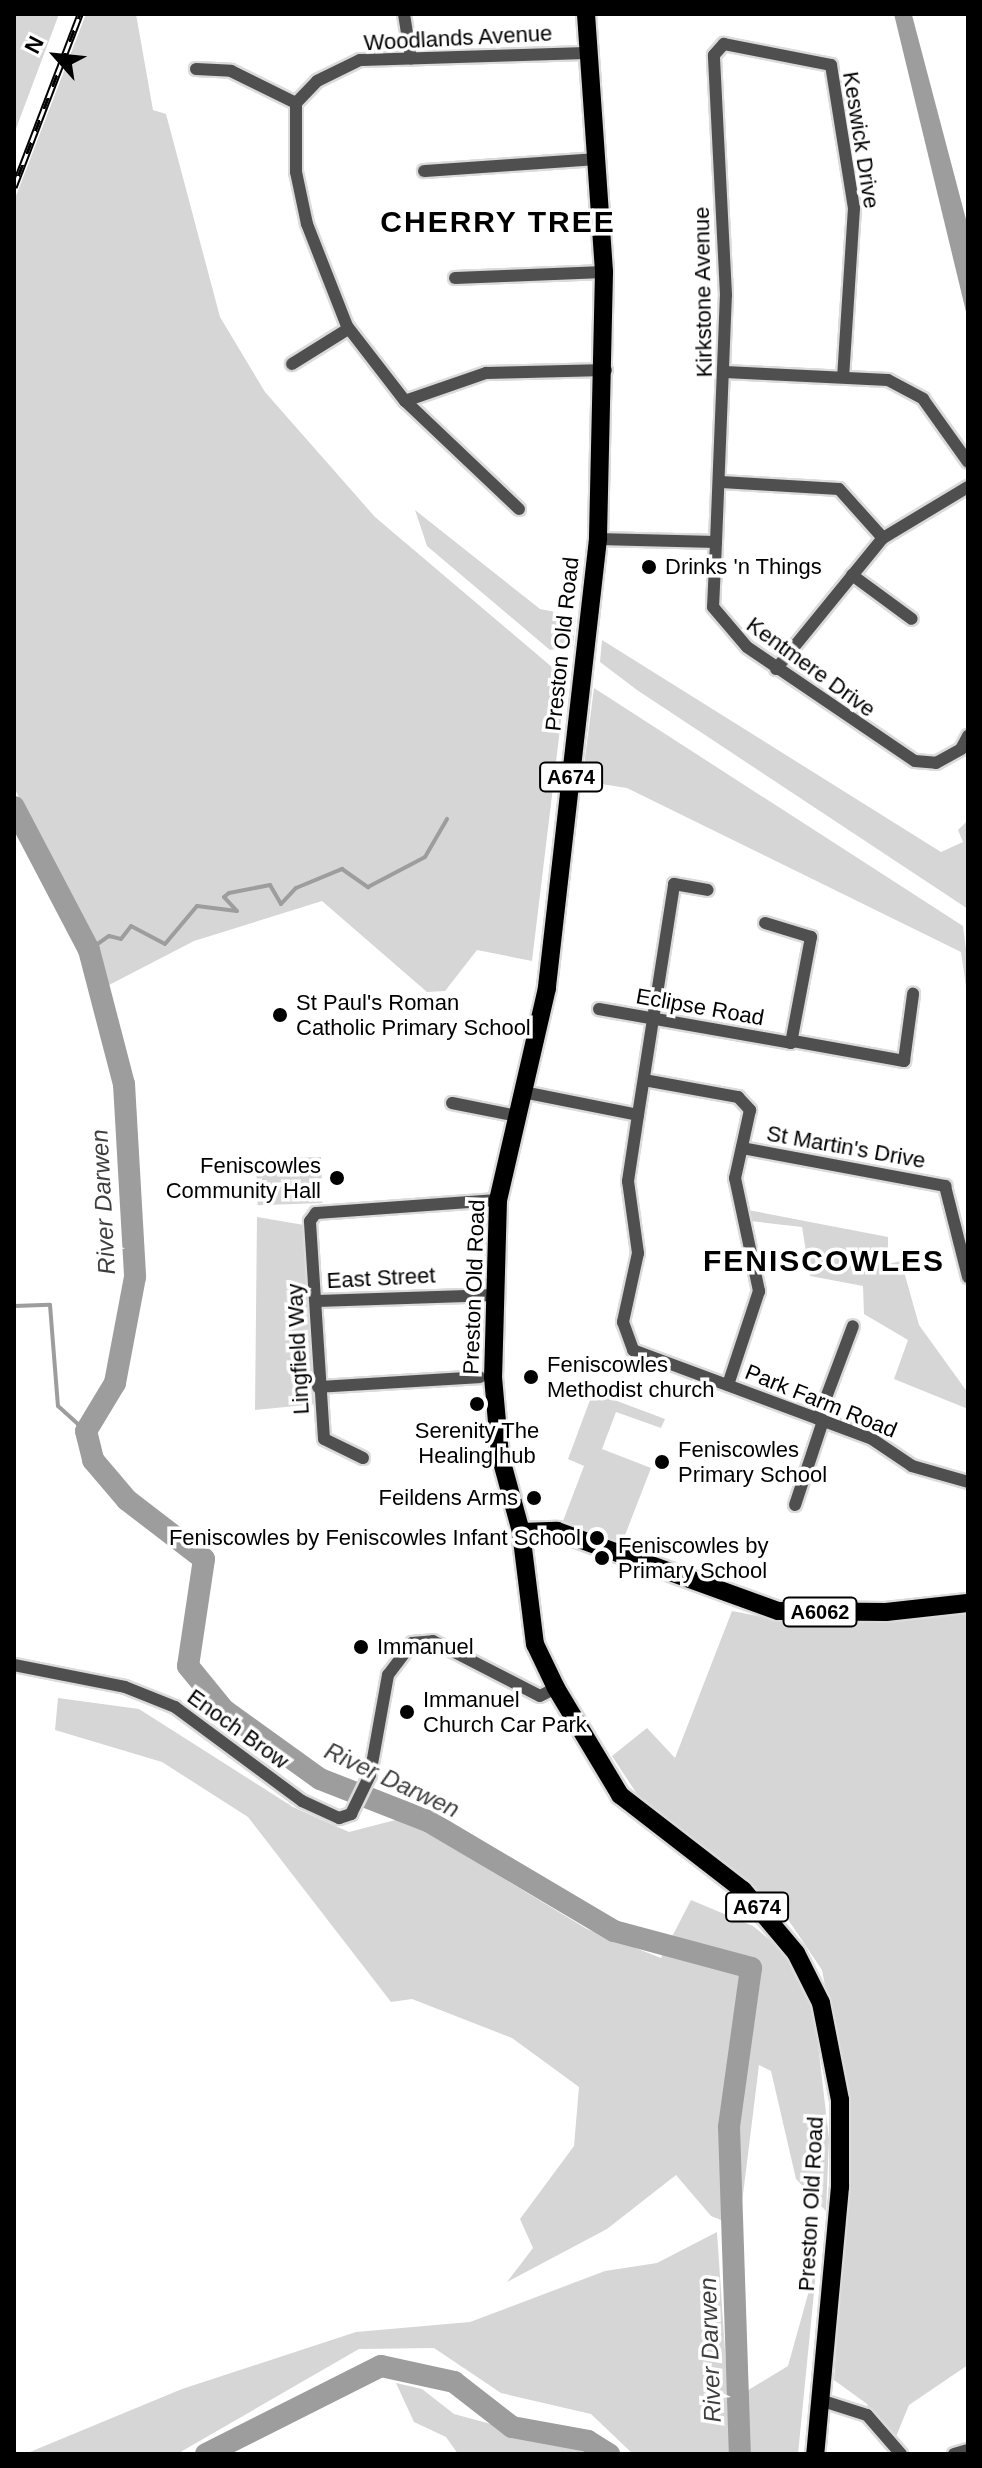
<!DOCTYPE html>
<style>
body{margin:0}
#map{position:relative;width:982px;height:2468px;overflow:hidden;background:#fff;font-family:Arial,sans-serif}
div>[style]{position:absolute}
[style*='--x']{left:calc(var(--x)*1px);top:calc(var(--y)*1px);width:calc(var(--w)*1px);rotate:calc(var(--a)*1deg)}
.green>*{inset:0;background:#d6d6d6;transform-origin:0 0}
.water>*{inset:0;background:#9d9d9d}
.stream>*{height:4px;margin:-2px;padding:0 2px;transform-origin:2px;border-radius:2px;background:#9d9d9d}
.river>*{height:22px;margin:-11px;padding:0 11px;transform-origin:11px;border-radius:11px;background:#9d9d9d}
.roads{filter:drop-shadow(2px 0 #dbdbdb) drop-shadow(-2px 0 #dbdbdb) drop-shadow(0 2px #dbdbdb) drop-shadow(0 -2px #dbdbdb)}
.minor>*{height:12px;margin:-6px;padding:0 6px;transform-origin:6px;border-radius:6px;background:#4f4f4f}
.primary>*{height:18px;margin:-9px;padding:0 9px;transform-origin:9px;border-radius:9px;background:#000}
.rail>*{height:7px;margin-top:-3.5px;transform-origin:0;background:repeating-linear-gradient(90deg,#fff 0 12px,#000 0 24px);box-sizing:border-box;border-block:2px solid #000}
.dots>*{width:22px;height:22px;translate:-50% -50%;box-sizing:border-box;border:4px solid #fff;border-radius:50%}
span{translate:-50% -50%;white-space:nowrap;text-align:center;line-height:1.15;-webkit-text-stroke:7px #fff;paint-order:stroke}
.shield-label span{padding:2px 6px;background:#fff;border:2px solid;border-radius:6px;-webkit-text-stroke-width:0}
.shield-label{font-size:20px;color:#000;font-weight:700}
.street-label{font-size:22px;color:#000}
.poi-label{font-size:22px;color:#000}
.left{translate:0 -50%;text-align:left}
.right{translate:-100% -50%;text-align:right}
.water-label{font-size:24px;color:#3e3e3e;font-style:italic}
.district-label{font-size:30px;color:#000;font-weight:700;letter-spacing:2px}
.frame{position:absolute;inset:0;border:16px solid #000;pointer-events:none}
.north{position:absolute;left:16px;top:16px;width:80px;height:80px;-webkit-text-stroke:6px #fff;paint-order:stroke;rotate:297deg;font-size:22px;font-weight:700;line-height:32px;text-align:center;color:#000}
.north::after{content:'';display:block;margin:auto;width:28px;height:36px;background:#000;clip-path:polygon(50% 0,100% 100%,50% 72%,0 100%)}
</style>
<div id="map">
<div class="green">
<div style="clip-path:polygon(14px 14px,59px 14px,14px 134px)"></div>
<div style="clip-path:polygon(86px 14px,136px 14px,153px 110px,166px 114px,220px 317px,265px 392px,375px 517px,566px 679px,532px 961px,477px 950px,445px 991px,427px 992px,322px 901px,194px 941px,109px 985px,14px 787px,14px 201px)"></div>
<div style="clip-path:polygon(415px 510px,540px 609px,576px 616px,573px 646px,550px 650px,427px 546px)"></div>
<div style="clip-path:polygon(602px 640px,941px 852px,963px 842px,958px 830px,968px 820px,968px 909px,637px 690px,600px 662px)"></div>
<div style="clip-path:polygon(594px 688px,963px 926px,968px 964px,968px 1000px,961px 952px,627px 788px,582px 781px)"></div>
<div style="left:321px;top:1157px;width:46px;height:65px;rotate:88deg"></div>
<div style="clip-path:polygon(748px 1210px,888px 1237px,888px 1264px,901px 1261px,919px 1325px,968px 1393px,968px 1409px,894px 1379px,908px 1340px,864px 1314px,863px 1286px,810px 1276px,802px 1227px,750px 1221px)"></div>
<div style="clip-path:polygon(257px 1217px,304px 1225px,316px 1404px,255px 1410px)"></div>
<div style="clip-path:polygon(593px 1392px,665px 1419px,661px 1428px,616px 1412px,602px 1449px,651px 1468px,622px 1543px,563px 1521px,584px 1466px,568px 1459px)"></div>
<div style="clip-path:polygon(732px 1611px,814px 1627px,968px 1612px,968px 2365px,909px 2405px,895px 2439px,883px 2436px,867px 2404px,834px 2380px,851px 2128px,822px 1970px,783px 1912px,639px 1797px,612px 1756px,647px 1728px,675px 1758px)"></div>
<div style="clip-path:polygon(58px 1698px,139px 1709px,293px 1807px,349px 1832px,403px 1818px,587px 1929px,661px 1958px,691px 1900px,753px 1926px,792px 1958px,814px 2009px,829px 2139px,826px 2211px,796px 2179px,771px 2071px,759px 2065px,739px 2227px,711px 2216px,676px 2175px,607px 2229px,507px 2282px,533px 2248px,520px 2219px,574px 2146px,579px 2087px,512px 2038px,412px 1999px,391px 2002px,248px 1817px,162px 1762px,55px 1730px)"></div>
<div style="clip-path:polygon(717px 2232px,732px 2454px,633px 2454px,591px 2414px,501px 2393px,434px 2348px,359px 2349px,177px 2454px,25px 2454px,182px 2389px,356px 2332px,470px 2322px,605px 2271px,657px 2263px)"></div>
<div style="clip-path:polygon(817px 2262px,798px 2454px,745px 2454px,745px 2392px,788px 2366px)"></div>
<div style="clip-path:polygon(396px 2383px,422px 2389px,454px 2414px,602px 2454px,458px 2454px,446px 2437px,414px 2422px)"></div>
</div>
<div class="water">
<div style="clip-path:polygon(894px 14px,912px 15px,968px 227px,968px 320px)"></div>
</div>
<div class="stream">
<div style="--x:89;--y:950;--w:24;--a:-35"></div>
<div style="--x:109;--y:936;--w:12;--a:14"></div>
<div style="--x:121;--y:939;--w:16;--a:-52"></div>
<div style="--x:131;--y:926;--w:38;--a:28"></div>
<div style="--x:165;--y:944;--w:50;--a:-49.9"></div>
<div style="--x:197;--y:906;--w:40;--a:7.1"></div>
<div style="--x:237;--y:911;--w:19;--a:-133"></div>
<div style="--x:224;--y:897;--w:6;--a:-39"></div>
<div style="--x:229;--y:893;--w:42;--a:-11"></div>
<div style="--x:270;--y:885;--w:22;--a:60"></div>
<div style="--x:281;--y:904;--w:22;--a:-47"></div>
<div style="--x:296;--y:888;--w:50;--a:-22.4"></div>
<div style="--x:342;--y:869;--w:32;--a:35"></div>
<div style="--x:368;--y:887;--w:64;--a:-27.8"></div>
<div style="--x:425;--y:857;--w:44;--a:-59.9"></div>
<div style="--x:14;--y:1306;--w:36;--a:-2"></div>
<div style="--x:50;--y:1305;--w:101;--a:85.5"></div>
<div style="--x:58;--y:1406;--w:38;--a:42"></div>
</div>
<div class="river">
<div style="--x:14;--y:807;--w:161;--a:62.3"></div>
<div style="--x:89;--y:950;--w:138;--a:75.4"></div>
<div style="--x:124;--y:1084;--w:193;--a:86.7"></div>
<div style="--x:135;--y:1277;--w:108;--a:100.7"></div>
<div style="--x:115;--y:1383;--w:56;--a:121.1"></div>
<div style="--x:86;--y:1431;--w:30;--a:76"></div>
<div style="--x:93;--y:1460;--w:52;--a:49.6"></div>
<div style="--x:127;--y:1500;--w:97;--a:37.5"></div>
<div style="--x:204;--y:1559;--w:108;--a:98.5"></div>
<div style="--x:188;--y:1666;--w:57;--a:50.7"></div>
<div style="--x:224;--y:1710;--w:118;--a:35.7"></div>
<div style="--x:320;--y:1779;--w:116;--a:21.3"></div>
<div style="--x:428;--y:1821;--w:216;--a:30.6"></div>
<div style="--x:614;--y:1931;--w:142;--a:15.1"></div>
<div style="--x:751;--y:1968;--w:161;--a:97.9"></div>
<div style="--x:729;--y:2127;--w:327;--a:88.1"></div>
<div style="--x:206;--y:2454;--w:196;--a:-26.7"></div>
<div style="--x:381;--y:2366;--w:75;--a:12.4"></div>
<div style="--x:454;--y:2382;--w:73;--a:37.8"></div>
<div style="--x:512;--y:2427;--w:77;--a:10.4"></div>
<div style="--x:588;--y:2441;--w:25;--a:32"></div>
</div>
<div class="roads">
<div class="minor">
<div style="--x:404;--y:14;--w:45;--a:81"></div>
<div style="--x:196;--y:69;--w:35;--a:3"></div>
<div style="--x:231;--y:71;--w:72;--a:26.2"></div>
<div style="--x:424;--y:171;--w:171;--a:-4"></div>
<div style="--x:455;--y:278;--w:149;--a:-2.3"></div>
<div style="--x:292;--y:364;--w:66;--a:-32"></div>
<div style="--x:725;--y:372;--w:163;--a:2.8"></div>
<div style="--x:888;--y:380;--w:40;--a:28"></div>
<div style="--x:923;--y:399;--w:77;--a:54.5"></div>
<div style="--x:405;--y:401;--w:86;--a:-19.1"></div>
<div style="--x:486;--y:373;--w:120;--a:-1.4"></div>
<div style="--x:721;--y:482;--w:118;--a:3.4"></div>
<div style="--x:839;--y:489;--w:66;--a:48.1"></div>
<div style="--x:519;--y:509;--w:157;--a:-136.5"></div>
<div style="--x:405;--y:401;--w:95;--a:-127.7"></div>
<div style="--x:347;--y:326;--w:110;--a:-111.4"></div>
<div style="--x:307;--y:224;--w:53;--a:-101.9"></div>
<div style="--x:296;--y:172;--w:69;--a:-90"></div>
<div style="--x:296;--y:103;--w:30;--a:-46"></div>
<div style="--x:317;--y:81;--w:48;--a:-26"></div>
<div style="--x:360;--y:60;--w:228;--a:-1.8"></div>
<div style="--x:598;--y:539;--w:118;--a:1.5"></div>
<div style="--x:716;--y:542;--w:65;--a:92.6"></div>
<div style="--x:713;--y:607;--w:52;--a:49.6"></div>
<div style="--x:747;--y:647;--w:203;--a:34.2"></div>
<div style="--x:915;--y:761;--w:21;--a:5"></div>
<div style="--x:936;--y:763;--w:29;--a:-29"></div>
<div style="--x:961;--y:749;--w:15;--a:-62"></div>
<div style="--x:716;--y:542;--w:247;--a:-87.7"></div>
<div style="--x:726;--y:295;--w:240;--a:-92.9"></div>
<div style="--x:714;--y:55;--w:15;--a:-48"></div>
<div style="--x:724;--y:44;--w:109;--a:11.1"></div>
<div style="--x:831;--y:65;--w:145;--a:80.9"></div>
<div style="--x:854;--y:208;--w:168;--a:93.7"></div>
<div style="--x:852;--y:575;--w:74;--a:36.3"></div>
<div style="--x:776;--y:669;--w:169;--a:-50.8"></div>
<div style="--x:883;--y:538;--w:99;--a:-31"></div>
<div style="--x:599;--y:1009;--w:195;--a:10"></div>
<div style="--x:791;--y:1043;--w:108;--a:-79.3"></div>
<div style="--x:811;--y:937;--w:48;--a:-163.1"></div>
<div style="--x:793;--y:1041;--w:113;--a:10.2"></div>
<div style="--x:904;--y:1061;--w:68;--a:-82.3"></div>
<div style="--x:644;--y:1080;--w:96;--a:10.3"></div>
<div style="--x:738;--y:1097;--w:18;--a:47"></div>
<div style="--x:750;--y:1110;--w:70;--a:102.4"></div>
<div style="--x:735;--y:1178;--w:116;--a:78"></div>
<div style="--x:759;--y:1291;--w:99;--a:108.3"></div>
<div style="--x:523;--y:1092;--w:117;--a:11.3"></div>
<div style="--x:638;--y:1115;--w:67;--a:98.6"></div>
<div style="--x:628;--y:1181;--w:73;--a:82.1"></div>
<div style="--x:638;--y:1253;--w:71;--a:102.3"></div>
<div style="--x:623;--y:1322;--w:30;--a:70"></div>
<div style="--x:633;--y:1350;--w:255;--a:20.4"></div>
<div style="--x:872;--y:1439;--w:48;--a:34"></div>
<div style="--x:912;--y:1466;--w:58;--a:15.9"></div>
<div style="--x:452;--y:1103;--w:66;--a:11.3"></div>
<div style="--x:638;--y:1115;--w:234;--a:-81.1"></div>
<div style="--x:674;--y:884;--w:34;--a:10"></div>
<div style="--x:742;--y:1148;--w:207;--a:10.6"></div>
<div style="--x:945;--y:1186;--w:94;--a:75.8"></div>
<div style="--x:316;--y:1301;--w:181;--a:-1.9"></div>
<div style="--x:318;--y:1387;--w:162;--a:-3.5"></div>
<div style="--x:818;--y:1419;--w:99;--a:-69.4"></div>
<div style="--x:363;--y:1458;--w:43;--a:-154"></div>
<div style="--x:324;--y:1439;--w:218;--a:-93.7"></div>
<div style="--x:310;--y:1221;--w:10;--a:-53"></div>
<div style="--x:316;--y:1213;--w:182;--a:-4.1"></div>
<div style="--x:795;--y:1505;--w:89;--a:-71.6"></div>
<div style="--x:14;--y:1665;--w:113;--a:11.2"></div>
<div style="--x:125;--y:1687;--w:54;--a:21.8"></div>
<div style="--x:175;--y:1707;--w:158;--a:36.5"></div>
<div style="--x:302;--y:1801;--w:41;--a:24.7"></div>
<div style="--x:339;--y:1818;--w:13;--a:-18"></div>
<div style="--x:351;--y:1814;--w:43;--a:-64"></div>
<div style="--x:370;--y:1775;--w:102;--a:-79.8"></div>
<div style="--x:388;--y:1675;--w:40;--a:-53"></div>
<div style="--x:412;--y:1643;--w:21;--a:-5"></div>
<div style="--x:433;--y:1641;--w:120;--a:27.2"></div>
<div style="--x:540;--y:1696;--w:18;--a:-27"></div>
<div style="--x:823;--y:2401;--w:46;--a:17.7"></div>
<div style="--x:867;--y:2415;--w:52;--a:48.9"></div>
<div style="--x:954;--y:2454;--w:15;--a:-16"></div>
</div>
<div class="primary">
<div style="--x:586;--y:14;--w:259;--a:86"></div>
<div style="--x:604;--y:272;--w:267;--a:91.3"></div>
<div style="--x:598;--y:539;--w:452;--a:96.5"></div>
<div style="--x:547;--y:988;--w:218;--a:103"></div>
<div style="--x:498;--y:1200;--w:177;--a:91.6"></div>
<div style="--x:493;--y:1377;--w:78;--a:84.9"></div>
<div style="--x:500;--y:1455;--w:80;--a:74.7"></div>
<div style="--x:521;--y:1532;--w:113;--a:82.9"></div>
<div style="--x:535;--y:1644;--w:49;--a:64.5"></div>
<div style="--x:556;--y:1688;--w:125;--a:59.1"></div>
<div style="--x:620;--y:1795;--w:155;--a:37.7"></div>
<div style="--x:743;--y:1890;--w:82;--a:49.9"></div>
<div style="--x:796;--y:1953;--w:56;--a:63.4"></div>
<div style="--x:821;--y:2003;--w:99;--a:78.9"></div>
<div style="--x:840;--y:2100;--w:87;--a:90"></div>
<div style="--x:840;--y:2187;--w:268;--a:95.3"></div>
<div style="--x:521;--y:1532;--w:36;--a:-2"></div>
<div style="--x:557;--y:1531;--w:235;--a:19.9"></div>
<div style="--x:778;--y:1611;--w:108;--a:0.5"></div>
<div style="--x:886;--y:1612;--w:82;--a:-6.3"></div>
</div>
</div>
<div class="rail">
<div style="--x:14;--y:187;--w:185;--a:-69.1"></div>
</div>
<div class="dots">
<div style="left:649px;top:567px;background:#000"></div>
<div style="left:280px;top:1015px;background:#000"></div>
<div style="left:337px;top:1178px;background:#000"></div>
<div style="left:531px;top:1377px;background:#000"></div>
<div style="left:477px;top:1404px;background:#000"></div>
<div style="left:662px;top:1462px;background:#000"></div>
<div style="left:534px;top:1498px;background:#000"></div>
<div style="left:597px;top:1538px;background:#000"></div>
<div style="left:602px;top:1558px;background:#000"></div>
<div style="left:361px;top:1647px;background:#000"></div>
<div style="left:407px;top:1712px;background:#000"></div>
</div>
<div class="shield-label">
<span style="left:571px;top:777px">A674</span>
<span style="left:820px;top:1612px">A6062</span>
<span style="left:757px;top:1907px">A674</span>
</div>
<div class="street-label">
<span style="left:458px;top:38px;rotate:-3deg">Woodlands Avenue</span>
<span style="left:861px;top:140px;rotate:81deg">Keswick Drive</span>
<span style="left:703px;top:292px;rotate:-91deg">Kirkstone Avenue</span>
<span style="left:562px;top:644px;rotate:-84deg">Preston Old Road</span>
<span style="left:811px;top:667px;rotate:36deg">Kentmere Drive</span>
<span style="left:700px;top:1007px;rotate:10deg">Eclipse Road</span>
<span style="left:846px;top:1147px;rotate:10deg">St Martin's Drive</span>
<span style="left:381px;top:1278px;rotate:-3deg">East Street</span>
<span style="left:474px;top:1287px;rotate:-88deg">Preston Old Road</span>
<span style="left:298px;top:1349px;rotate:-93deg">Lingfield Way</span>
<span style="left:821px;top:1401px;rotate:22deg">Park Farm Road</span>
<span style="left:238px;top:1729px;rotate:36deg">Enoch Brow</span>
<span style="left:811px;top:2204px;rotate:-87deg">Preston Old Road</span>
</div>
<div class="poi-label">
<span class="left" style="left:665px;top:567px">Drinks 'n Things</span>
<span class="left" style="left:296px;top:1015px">St Paul's Roman<br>Catholic Primary School</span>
<span class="right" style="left:321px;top:1178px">Feniscowles<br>Community Hall</span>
<span class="left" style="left:547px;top:1377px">Feniscowles<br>Methodist church</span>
<span style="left:477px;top:1443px">Serenity The<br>Healing hub</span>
<span class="left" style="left:678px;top:1462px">Feniscowles<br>Primary School</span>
<span class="right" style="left:518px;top:1498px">Feildens Arms</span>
<span class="right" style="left:581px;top:1538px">Feniscowles by Feniscowles Infant School</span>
<span class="left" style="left:618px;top:1558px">Feniscowles by<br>Primary School</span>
<span class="left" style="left:377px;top:1647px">Immanuel</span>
<span class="left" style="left:423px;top:1712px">Immanuel<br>Church Car Park</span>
</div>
<div class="water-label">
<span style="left:103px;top:1202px;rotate:-93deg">River Darwen</span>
<span style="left:392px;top:1780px;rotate:25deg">River Darwen</span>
<span style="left:710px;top:2350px;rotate:-92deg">River Darwen</span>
</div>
<div class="district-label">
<span style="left:498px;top:222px">CHERRY TREE</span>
<span style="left:824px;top:1261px">FENISCOWLES</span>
</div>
<div class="frame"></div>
<div class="north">N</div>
</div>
